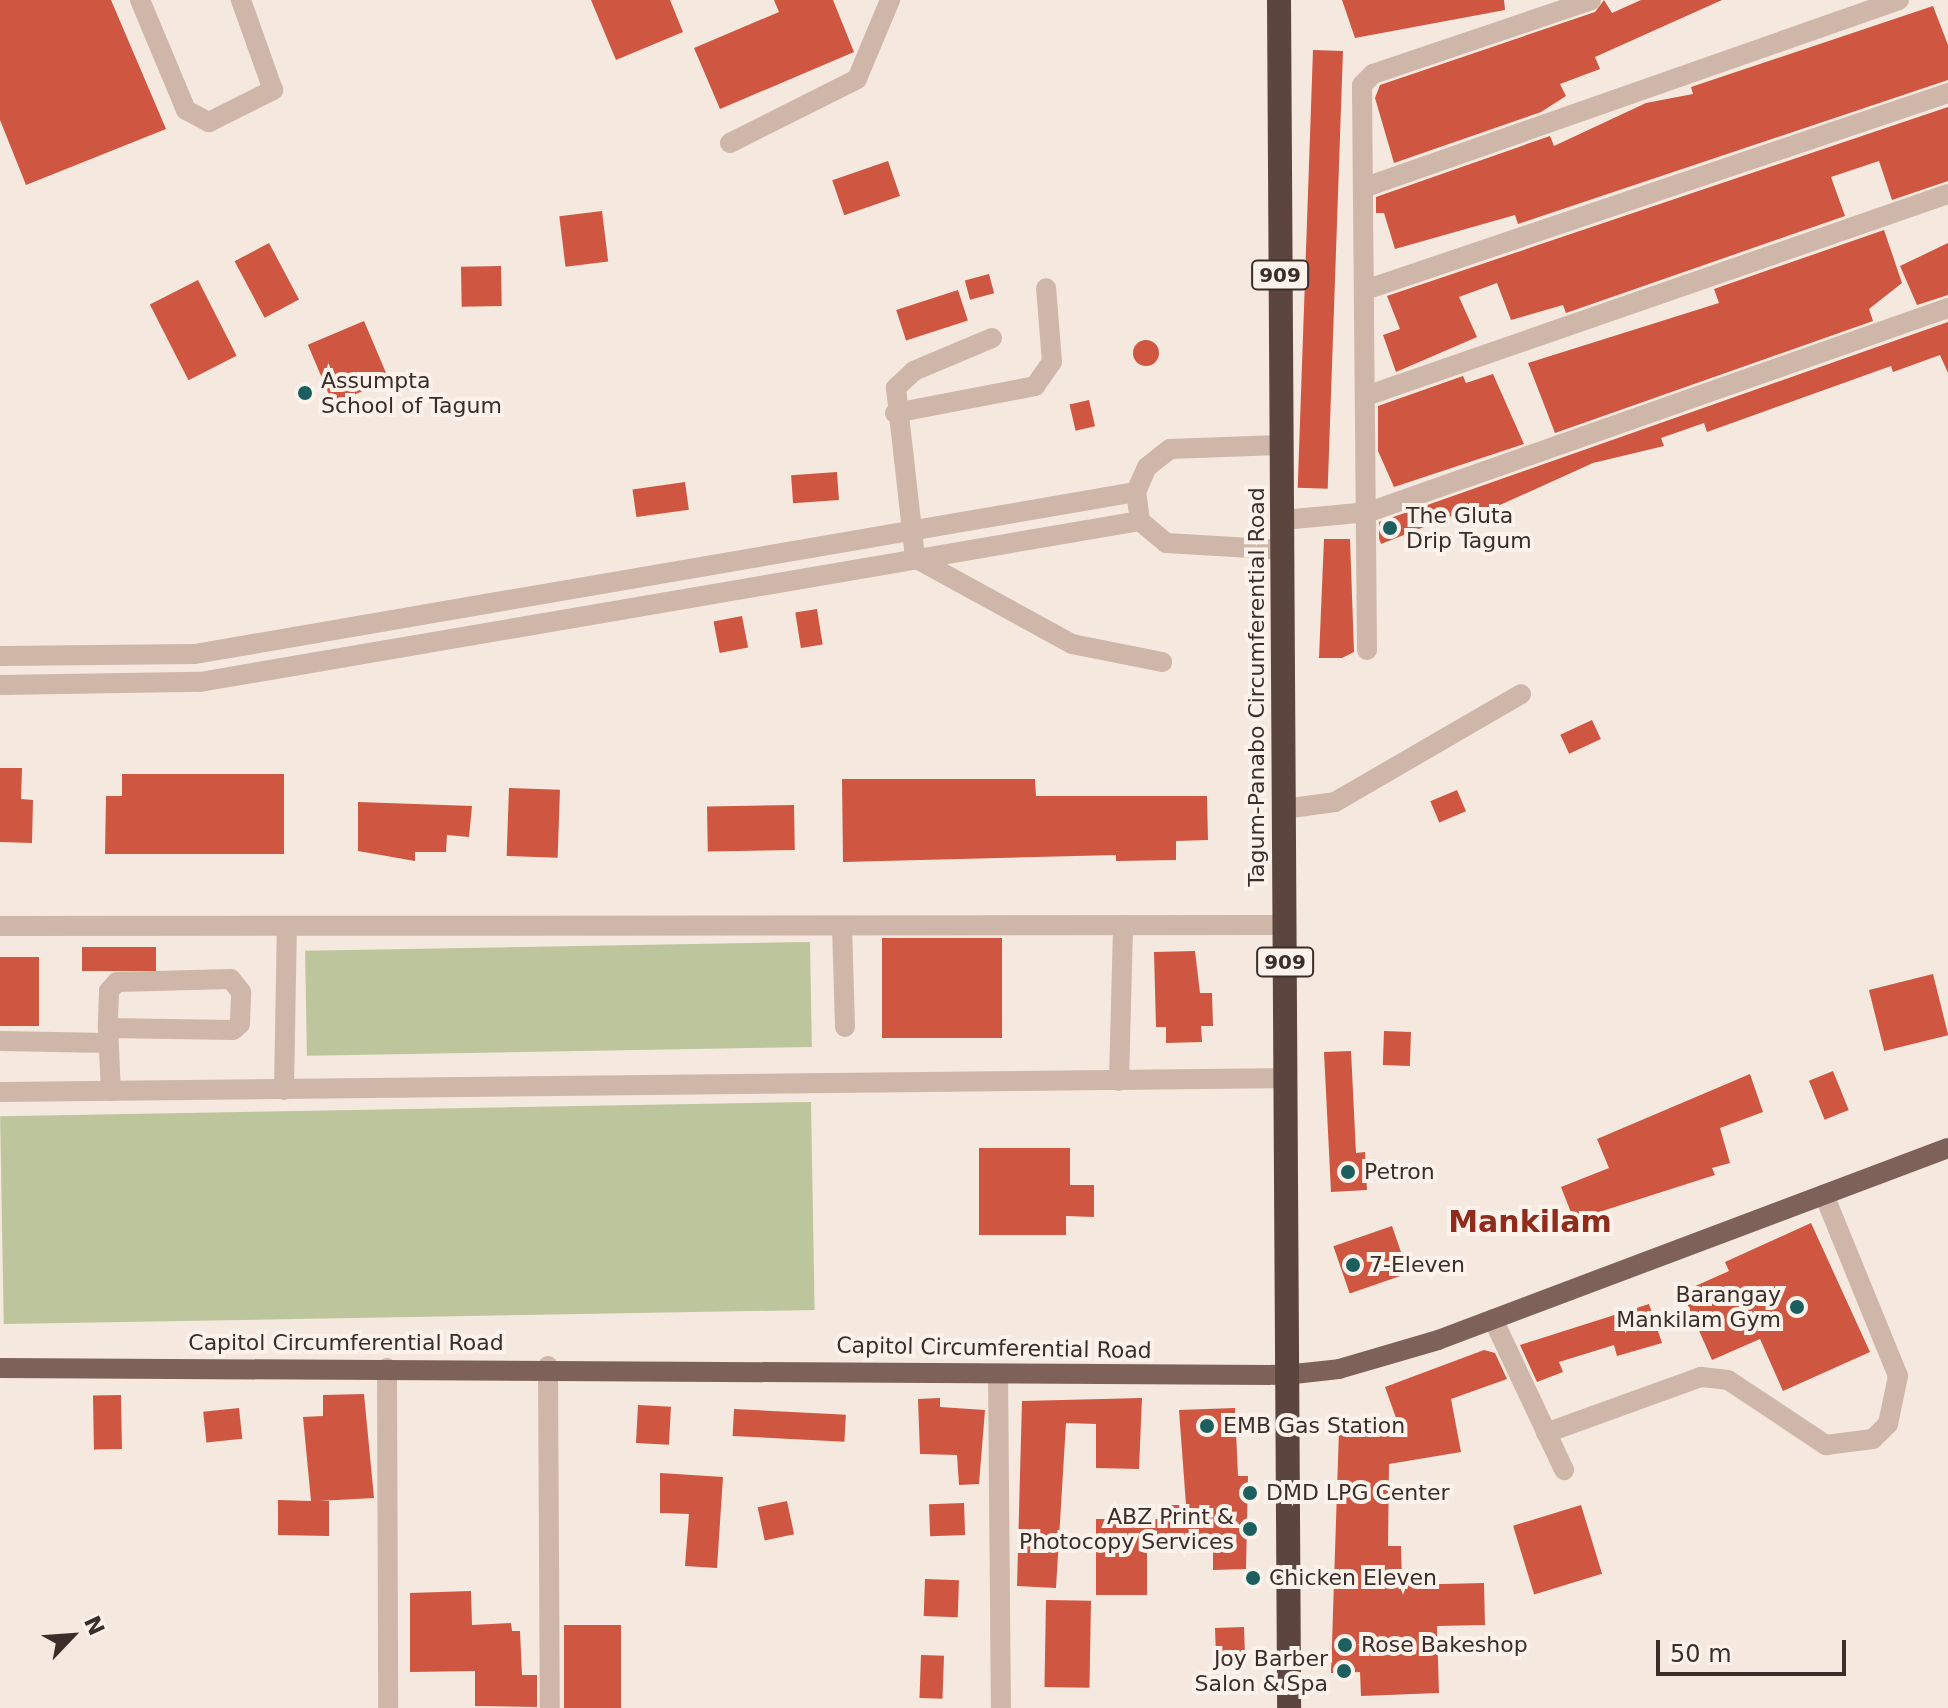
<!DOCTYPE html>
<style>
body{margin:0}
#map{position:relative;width:1948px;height:1708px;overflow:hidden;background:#f5e8de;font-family:"DejaVu Sans",sans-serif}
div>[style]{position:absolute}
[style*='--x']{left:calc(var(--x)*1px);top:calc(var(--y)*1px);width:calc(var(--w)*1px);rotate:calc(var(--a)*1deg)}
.green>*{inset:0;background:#bcc59c;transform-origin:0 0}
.building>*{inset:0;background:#cf5641;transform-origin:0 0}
.round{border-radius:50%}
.minor>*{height:20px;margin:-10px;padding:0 10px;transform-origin:10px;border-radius:10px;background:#ceb6a8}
.major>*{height:20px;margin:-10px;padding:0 10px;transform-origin:10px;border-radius:10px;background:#7e6259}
.highway>*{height:24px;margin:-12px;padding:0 12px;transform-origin:12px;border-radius:12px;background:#5c453f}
.dots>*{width:22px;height:22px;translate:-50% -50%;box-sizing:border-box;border:4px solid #fbf2eb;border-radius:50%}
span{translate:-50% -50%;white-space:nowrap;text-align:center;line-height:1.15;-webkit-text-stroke:8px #fbf2eb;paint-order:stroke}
.shield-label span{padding:2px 6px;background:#fbf2eb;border:2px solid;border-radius:6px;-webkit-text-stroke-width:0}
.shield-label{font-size:20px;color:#3b2d29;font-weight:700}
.poi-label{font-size:22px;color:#3b2d29}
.left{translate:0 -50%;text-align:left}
.right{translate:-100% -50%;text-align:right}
.street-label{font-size:22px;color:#3b2d29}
.district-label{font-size:30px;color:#912b1b;font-weight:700}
.north{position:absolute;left:32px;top:1596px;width:80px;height:80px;-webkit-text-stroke:6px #fbf2eb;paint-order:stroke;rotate:65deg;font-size:22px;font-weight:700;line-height:32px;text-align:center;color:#3b2d29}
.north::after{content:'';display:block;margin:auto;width:28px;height:36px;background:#3b2d29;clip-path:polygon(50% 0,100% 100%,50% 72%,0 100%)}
.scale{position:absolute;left:1656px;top:1640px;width:190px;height:36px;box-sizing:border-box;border:4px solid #3b2d29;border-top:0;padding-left:10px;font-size:24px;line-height:28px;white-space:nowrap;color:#3b2d29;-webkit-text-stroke:6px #fbf2eb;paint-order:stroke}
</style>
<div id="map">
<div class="green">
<div style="left:810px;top:942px;width:105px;height:505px;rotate:89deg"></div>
<div style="left:811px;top:1102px;width:208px;height:811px;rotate:89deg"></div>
</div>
<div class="building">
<div style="clip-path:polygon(0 0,111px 0,166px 129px,26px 185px,0 120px)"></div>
<div style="clip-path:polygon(591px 0,670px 0,683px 32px,616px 60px)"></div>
<div style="clip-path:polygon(774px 0,833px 0,854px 52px,720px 109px,694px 48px,779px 12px)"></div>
<div style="clip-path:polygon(1342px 0,1504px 0,1505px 10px,1355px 38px)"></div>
<div style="clip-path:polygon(1604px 0,1612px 13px,1641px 0,1722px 0,1595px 57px,1600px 69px,1560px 84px,1566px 96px,1541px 112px,1394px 163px,1375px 98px,1380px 85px,1595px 12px)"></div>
<div style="clip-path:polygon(1933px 6px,1948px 45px,1948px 80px,1518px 224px,1515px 215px,1395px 249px,1384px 213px,1376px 213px,1376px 197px,1550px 136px,1554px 146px,1646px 103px,1693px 94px,1691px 87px)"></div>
<div style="left:1313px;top:50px;width:30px;height:438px;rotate:2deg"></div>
<div style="clip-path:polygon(1948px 107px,1948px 181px,1892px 200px,1879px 161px,1831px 177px,1845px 216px,1566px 313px,1563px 305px,1511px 320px,1497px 283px,1459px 297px,1477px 337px,1396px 372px,1383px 335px,1400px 329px,1387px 296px)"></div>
<div style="left:888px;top:161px;width:37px;height:59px;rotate:71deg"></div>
<div style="left:602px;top:211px;width:51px;height:43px;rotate:83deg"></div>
<div style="clip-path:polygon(1884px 230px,1902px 283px,1869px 309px,1873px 321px,1555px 433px,1528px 363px,1719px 303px,1714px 289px)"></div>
<div style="left:269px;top:243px;width:64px;height:39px;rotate:62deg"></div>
<div style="clip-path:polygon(1948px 243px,1948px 295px,1917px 305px,1900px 266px)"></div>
<div style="left:501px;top:266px;width:40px;height:40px;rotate:89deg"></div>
<div style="left:989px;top:274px;width:20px;height:25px;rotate:75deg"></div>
<div style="left:198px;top:280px;width:85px;height:54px;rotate:63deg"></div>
<div style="left:958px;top:290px;width:32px;height:65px;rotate:72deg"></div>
<div style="left:364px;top:321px;width:64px;height:61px;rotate:67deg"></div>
<div style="clip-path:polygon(1948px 322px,1948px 373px,1940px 355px,1893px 372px,1891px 366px,1707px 432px,1704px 423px,1661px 438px,1664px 446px,1593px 463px,1480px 514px,1477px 506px,1381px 544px,1379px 538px,1379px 522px)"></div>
<div class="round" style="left:1133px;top:340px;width:26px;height:26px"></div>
<div style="clip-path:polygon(1493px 374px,1524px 444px,1394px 487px,1378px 451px,1378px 406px,1463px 376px,1466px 383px)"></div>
<div style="left:1089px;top:400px;width:27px;height:20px;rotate:77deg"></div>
<div style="left:837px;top:472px;width:28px;height:46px;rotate:86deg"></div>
<div style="left:685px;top:482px;width:28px;height:53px;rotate:82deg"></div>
<div style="clip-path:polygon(1324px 539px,1350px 539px,1354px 652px,1342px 658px,1319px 658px)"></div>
<div style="left:817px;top:609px;width:36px;height:22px;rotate:81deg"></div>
<div style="left:742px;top:616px;width:32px;height:29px;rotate:79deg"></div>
<div style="left:1592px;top:720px;width:21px;height:35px;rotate:65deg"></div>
<div style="clip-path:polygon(0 768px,22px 768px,21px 799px,33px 800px,32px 843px,0 842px)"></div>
<div style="clip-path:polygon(122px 774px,284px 774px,284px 854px,105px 854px,106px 796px,122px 796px)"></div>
<div style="clip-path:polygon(842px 779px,1035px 779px,1036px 796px,1207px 796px,1208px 840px,1176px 841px,1176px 860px,1116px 861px,1116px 855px,843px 862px)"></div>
<div style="left:509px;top:788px;width:51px;height:68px;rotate:2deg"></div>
<div style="left:1457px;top:790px;width:23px;height:29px;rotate:67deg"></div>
<div style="clip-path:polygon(358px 802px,472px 806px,469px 837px,447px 835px,446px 852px,415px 852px,415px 861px,358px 851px)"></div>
<div style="left:794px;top:805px;width:45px;height:87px;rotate:89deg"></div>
<div style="left:882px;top:938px;width:120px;height:100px"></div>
<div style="left:82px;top:947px;width:74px;height:24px"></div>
<div style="clip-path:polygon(1195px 951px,1200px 993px,1212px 993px,1213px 1026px,1201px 1026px,1202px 1042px,1166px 1043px,1166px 1027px,1156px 1027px,1154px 952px)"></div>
<div style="left:0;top:957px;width:39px;height:69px"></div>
<div style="left:1933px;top:974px;width:63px;height:66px;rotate:76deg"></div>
<div style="left:1384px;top:1031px;width:27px;height:34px;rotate:2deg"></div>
<div style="clip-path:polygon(1351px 1051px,1356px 1153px,1365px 1152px,1367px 1190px,1331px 1192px,1324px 1052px)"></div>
<div style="left:1833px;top:1071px;width:42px;height:26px;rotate:68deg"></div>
<div style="clip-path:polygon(1750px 1074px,1763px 1112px,1720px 1128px,1730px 1163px,1712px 1168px,1715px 1175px,1574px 1220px,1561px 1187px,1609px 1168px,1597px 1139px)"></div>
<div style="clip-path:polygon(979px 1148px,1070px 1148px,1070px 1185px,1094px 1185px,1094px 1217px,1066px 1216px,1066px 1235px,979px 1235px)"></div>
<div style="clip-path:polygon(1811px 1223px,1870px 1352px,1783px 1391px,1760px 1339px,1712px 1360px,1682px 1292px,1729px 1271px,1725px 1262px)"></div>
<div style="left:1392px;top:1226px;width:50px;height:62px;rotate:71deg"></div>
<div style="clip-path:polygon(1649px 1304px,1662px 1343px,1617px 1356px,1614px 1345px,1559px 1362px,1563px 1372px,1537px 1382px,1520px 1345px)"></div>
<div style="clip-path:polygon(1484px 1350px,1495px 1353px,1507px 1379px,1451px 1399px,1461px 1452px,1389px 1464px,1388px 1546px,1401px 1546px,1402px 1585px,1484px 1583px,1485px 1625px,1437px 1626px,1439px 1693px,1361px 1696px,1360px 1672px,1331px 1673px,1339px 1430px,1401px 1432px,1385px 1387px)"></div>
<div style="clip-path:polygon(364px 1394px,374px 1498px,318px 1501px,329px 1501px,329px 1536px,278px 1535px,278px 1500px,311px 1501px,303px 1417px,323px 1416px,323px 1395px)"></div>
<div style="left:121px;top:1395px;width:54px;height:28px;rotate:89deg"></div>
<div style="clip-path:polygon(940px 1398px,940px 1407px,985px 1410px,979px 1484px,959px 1485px,957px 1455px,920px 1454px,918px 1399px)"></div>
<div style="clip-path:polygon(1142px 1398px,1139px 1469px,1096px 1468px,1096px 1424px,1066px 1423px,1056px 1588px,1017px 1586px,1022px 1401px)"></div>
<div style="left:638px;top:1405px;width:33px;height:38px;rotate:3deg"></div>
<div style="left:239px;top:1408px;width:31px;height:36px;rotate:84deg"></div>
<div style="clip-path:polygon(1235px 1408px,1238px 1476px,1248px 1476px,1246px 1569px,1213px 1570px,1213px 1546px,1147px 1546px,1147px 1595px,1096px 1595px,1096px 1519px,1159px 1519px,1159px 1505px,1186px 1505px,1179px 1410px)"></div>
<div style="left:734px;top:1409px;width:112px;height:27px;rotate:3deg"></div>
<div style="clip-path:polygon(660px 1473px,723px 1477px,717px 1568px,685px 1566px,689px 1514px,660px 1513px)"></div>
<div style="left:787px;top:1501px;width:34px;height:30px;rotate:78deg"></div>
<div style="left:964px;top:1503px;width:32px;height:35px;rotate:88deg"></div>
<div style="left:1581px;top:1505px;width:72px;height:71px;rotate:73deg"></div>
<div style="left:925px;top:1579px;width:34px;height:37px;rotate:2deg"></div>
<div style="clip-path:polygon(471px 1591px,472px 1625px,511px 1623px,512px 1631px,520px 1631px,522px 1675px,537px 1675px,537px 1707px,475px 1706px,475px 1671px,410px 1672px,410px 1593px)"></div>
<div style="left:1046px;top:1600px;width:45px;height:87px;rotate:1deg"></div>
<div style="left:564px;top:1625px;width:57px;height:83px"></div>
<div style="left:1244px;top:1627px;width:27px;height:29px;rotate:88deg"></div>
<div style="left:921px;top:1655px;width:23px;height:43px;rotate:2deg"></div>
</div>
<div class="minor">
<div style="--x:140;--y:0;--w:119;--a:67.3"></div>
<div style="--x:186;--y:110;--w:26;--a:28"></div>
<div style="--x:209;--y:122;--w:72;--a:-26.6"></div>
<div style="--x:273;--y:90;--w:96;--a:-109.6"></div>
<div style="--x:730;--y:143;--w:142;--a:-26.7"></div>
<div style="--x:857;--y:79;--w:86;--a:-67.3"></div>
<div style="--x:1363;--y:188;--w:568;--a:-19.33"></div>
<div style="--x:1365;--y:290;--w:615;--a:-18.67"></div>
<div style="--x:992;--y:338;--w:85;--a:157.1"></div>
<div style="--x:914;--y:371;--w:25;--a:137"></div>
<div style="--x:896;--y:388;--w:171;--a:83.6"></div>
<div style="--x:915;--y:558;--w:179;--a:28.7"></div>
<div style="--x:1072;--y:644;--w:92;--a:11.3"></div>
<div style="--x:1366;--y:396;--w:616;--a:-19.14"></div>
<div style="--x:895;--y:413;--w:143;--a:-10.9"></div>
<div style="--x:1035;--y:386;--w:29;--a:-55"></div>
<div style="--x:1052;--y:362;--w:74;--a:-94.6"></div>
<div style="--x:1282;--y:445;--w:112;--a:178"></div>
<div style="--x:1170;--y:449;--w:29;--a:142"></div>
<div style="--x:1147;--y:467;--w:27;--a:114"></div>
<div style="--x:1136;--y:492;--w:29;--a:82"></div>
<div style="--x:1140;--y:521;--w:34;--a:40"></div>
<div style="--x:1166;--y:543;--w:117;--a:3.4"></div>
<div style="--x:1283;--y:520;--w:86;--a:-5.3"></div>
<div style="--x:1369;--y:512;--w:614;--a:-19.41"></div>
<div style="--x:1367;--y:650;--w:565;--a:-90.51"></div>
<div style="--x:1362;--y:85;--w:16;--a:-45"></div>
<div style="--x:1373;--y:74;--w:230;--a:-18.7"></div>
<div style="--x:0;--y:656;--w:195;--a:-0.6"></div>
<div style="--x:195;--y:654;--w:955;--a:-9.77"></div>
<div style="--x:0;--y:685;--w:200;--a:-0.9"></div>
<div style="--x:200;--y:682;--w:954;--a:-9.72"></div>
<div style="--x:1284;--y:809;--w:51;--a:-7.8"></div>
<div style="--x:1335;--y:802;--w:215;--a:-30.1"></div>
<div style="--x:0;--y:926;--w:1284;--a:-0.04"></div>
<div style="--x:842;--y:926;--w:101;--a:88.3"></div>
<div style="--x:108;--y:1028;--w:125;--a:0.9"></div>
<div style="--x:233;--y:1030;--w:9;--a:-41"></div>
<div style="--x:240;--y:1024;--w:32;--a:-88"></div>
<div style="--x:241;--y:992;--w:16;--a:-128"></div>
<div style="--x:231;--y:979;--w:114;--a:178.5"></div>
<div style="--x:117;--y:982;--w:12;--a:132"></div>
<div style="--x:109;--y:991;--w:37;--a:92"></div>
<div style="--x:108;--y:1028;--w:63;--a:87.3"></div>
<div style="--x:0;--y:1041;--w:108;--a:1.1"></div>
<div style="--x:1119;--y:1081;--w:156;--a:-88.5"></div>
<div style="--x:284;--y:1090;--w:164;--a:-89"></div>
<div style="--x:0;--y:1092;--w:1287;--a:-0.62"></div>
<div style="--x:1493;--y:1319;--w:167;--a:64.8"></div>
<div style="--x:548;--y:1366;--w:342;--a:89.7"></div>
<div style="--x:387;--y:1368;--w:340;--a:89.8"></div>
<div style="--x:998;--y:1374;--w:334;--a:89.5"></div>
<div style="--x:1546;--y:1433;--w:165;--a:-19.9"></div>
<div style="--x:1701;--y:1377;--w:27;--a:6"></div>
<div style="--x:1728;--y:1380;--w:118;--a:33.6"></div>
<div style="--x:1826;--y:1445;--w:47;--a:-7.3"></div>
<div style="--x:1873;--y:1439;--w:21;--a:-45"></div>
<div style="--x:1888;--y:1424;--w:49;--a:-78.2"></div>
<div style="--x:1898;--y:1376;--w:196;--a:-112.2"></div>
</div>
<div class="major">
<div style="--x:0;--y:1368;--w:1285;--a:0.31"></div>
<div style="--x:1285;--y:1375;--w:54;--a:-6.3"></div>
<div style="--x:1339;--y:1369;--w:103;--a:-16.3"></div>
<div style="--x:1438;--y:1340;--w:545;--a:-20.63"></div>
</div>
<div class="highway">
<div style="--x:1279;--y:0;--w:1708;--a:89.66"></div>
</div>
<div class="dots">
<div style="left:305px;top:393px;background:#1b605e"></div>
<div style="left:1390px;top:528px;background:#1b605e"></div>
<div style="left:1348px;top:1172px;background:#1b605e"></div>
<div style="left:1353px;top:1265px;background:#1b605e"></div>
<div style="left:1797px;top:1307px;background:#1b605e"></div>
<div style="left:1207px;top:1426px;background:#1b605e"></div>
<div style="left:1250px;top:1493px;background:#1b605e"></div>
<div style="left:1250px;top:1529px;background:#1b605e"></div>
<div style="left:1253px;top:1578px;background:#1b605e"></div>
<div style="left:1345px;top:1645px;background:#1b605e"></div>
<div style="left:1344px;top:1671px;background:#1b605e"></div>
</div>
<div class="shield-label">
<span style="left:1280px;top:275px">909</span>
<span style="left:1285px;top:962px">909</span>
</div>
<div class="poi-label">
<span class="left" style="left:321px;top:393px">Assumpta<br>School of Tagum</span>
<span class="left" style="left:1406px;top:528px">The Gluta<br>Drip Tagum</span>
<span class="left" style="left:1364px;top:1172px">Petron</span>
<span class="left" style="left:1369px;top:1265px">7-Eleven</span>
<span class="right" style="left:1781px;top:1307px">Barangay<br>Mankilam Gym</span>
<span class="left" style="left:1223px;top:1426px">EMB Gas Station</span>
<span class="left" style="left:1266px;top:1493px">DMD LPG Center</span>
<span class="right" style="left:1234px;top:1529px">ABZ Print &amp;<br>Photocopy Services</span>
<span class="left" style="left:1269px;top:1578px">Chicken Eleven</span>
<span class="left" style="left:1361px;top:1645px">Rose Bakeshop</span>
<span class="right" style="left:1328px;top:1671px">Joy Barber<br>Salon &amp; Spa</span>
</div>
<div class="street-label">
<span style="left:1257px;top:687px;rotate:-90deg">Tagum-Panabo Circumferential Road</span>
<span style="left:346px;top:1343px">Capitol Circumferential Road</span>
<span style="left:994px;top:1348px;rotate:1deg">Capitol Circumferential Road</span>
</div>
<div class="district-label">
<span style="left:1530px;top:1222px">Mankilam</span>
</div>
<div class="north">N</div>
<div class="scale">50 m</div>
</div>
